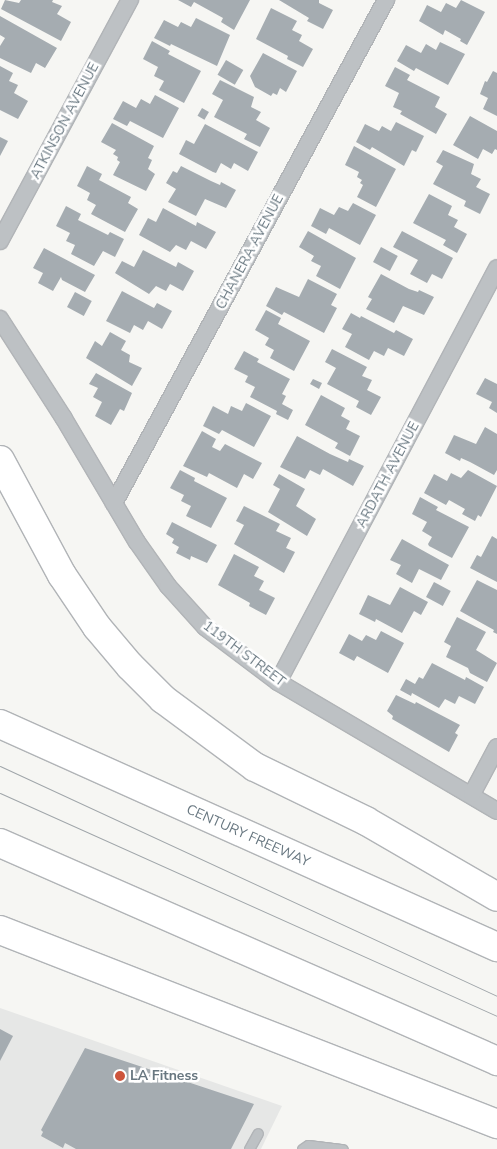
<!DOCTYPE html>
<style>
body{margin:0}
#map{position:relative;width:497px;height:1149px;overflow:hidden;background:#f6f6f3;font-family:"Nunito Sans",sans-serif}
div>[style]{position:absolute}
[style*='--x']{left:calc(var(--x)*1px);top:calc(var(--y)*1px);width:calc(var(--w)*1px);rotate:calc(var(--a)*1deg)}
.built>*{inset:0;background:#e6e7e6}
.building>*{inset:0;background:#a5acb1;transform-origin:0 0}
.roads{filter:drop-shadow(1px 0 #b1b4b7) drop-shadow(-1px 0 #b1b4b7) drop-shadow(0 1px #b1b4b7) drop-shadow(0 -1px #b1b4b7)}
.lane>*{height:9px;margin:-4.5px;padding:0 4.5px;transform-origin:4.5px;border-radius:4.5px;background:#bdc1c4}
.street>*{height:16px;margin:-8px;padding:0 8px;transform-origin:8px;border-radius:8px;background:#bdc1c4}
.highway>*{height:28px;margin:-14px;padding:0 14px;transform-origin:14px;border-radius:14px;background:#fff}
.tram>*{height:1px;margin:-0.5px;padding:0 0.5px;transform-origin:0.5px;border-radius:0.5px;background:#9fa5a9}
.dots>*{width:14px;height:14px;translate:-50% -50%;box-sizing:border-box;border:2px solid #fff;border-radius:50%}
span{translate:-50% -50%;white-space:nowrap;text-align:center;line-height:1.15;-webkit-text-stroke:5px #fff;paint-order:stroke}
.street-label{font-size:14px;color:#687780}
.poi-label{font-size:14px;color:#687780;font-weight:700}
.left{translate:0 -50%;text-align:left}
</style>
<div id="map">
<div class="built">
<div style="clip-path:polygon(0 1008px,282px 1106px,261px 1149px,0 1149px)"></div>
</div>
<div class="building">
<div style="clip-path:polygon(5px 0,19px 3px,21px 0,53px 0,52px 2px,62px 6px,57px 14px,71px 22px,61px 41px,1px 9px)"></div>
<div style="clip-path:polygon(178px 0,250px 0,234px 30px,221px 22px,223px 18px,194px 2px,191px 7px)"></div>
<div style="clip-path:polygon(279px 0,319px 0,319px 3px,333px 10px,323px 29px,307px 21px,309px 18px)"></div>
<div style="clip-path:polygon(461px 0,485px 12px,467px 45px,460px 41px,461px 39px,445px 30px,443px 35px,419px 21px,427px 5px,441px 12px,446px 3px,456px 8px)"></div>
<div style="clip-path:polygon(271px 8px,297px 21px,292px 30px,302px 35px,299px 41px,313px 49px,303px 67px,287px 59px,288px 56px,256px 39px)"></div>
<div style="clip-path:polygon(0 16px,57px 48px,45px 68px,36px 63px,31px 73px,0 58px,0 46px,5px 38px,0 35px)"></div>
<div style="clip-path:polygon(196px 18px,230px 35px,217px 66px,171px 44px,170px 46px,154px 38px,164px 20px,178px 27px,181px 22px,191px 27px)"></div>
<div style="clip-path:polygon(152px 41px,170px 51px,168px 54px,201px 71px,184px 103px,159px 90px,164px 81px,154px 76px,158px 67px,143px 59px)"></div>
<div style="clip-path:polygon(440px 42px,465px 54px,448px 85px,416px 68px,414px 71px,397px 61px,406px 45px,421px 53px,426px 44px,436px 50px)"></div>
<div style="clip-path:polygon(263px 53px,297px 71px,286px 92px,280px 88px,277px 95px,273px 93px,271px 96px,255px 87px,250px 76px)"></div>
<div style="left:226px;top:60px;width:20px;height:17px;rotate:30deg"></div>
<div style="clip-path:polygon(0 66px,13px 73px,9px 81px,18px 85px,14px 93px,28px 101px,18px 119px,0 110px)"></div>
<div style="clip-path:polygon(395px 67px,410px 75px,407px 80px,440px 97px,435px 107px,447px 114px,436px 134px,400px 114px,402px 111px,393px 107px,399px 93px,385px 86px)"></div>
<div style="clip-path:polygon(493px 71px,497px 73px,497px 116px,483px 109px,488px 98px,480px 94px,485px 81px,487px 82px)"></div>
<div style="clip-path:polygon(220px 80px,254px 97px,251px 107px,261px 112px,256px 120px,270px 128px,260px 147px,244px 139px,247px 134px,214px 117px,223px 100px,212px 94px)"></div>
<div style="clip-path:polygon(155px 95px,179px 108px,163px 138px,130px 121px,127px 126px,113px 119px,123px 101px,136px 108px,141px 99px,150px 104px)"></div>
<div style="left:202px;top:108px;width:8px;height:9px;rotate:30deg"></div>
<div style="clip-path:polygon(470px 116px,497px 131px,497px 150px,495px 149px,492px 154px,483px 149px,478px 159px,453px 145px)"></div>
<div style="clip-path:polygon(396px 122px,424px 136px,416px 152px,412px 150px,404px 166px,372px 147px,370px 150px,356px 142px,365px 124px,379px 131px,382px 126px,391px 131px)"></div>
<div style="clip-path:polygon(112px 123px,154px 146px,148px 158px,152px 160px,148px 169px,155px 174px,146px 191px,113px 175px,120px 162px,117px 160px,118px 157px,113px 154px,116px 150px,101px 142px)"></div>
<div style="clip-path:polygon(205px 124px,258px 152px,248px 171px,234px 163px,231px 169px,221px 163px,216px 173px,213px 172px,179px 154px,186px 140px,194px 144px)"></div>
<div style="clip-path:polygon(0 137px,8px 141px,0 156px)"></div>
<div style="clip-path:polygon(354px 146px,396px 169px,376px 207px,357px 197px,363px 185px,360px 183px,362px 180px,357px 177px,359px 172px,345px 165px)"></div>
<div style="clip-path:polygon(443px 150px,474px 164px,471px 174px,481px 179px,476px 187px,490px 194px,480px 214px,464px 206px,466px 201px,433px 184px,443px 166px,436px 162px)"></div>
<div style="clip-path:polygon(87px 166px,102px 174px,99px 180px,131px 197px,128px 203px,138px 209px,125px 232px,91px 214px,96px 205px,87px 200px,90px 193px,77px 186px)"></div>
<div style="clip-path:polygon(181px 166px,211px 181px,220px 185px,221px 182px,236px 190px,226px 208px,205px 199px,196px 216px,168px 202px,176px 189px,166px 183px,173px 171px,177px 173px)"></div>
<div style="clip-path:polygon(429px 194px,452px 206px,448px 215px,458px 220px,454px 227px,467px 234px,457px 253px,443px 245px,446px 240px,413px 223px)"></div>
<div style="clip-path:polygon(353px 203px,376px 215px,360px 245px,329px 228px,326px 234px,311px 226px,320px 208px,334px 215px,339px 207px,348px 211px)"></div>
<div style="clip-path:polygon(66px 206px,81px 214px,78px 220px,108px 235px,110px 232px,124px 239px,115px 257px,103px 251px,94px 266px,71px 254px,75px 245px,66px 241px,70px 233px,56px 226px)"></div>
<div style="clip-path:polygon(163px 208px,196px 226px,197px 222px,216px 232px,206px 249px,191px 241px,186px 250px,176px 245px,170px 252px,139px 235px,148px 218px,156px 222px)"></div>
<div style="clip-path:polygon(308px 231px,356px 258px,340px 289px,316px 276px,321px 266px,311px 261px,314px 256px,299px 247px)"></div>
<div style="clip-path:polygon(402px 231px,453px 258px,442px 279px,432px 274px,427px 283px,410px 274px,418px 260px,393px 247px)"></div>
<div style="left:381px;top:247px;width:19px;height:17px;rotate:28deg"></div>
<div style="clip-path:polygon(44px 248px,95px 275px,85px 292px,62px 280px,61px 277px,53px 291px,38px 283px,43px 273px,33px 268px)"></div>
<div style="clip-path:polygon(143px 250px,176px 267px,178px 262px,194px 271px,183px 291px,170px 284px,166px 291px,156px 286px,149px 294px,115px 273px,122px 261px,134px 267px)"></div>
<div style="clip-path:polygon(381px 274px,409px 289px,418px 292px,419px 290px,434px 297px,424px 315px,403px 306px,394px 323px,366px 309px,372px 299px,368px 297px)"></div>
<div style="clip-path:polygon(308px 279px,337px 294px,331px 305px,337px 308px,324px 333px,284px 312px,282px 315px,266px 306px,276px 287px,299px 297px)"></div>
<div style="clip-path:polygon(122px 291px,154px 308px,157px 303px,172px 311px,162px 329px,148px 321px,143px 330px,134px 325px,130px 333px,106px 321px)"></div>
<div style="left:75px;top:292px;width:19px;height:17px;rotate:28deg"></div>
<div style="clip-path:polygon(266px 310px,281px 318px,278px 324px,310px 341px,294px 371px,270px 358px,274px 350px,265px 345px,269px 338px,255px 330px)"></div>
<div style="clip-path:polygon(351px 313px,360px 318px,361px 316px,394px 333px,396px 330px,413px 339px,404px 356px,388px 348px,384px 356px,374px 351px,369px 360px,345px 347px,352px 334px,342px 329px)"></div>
<div style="clip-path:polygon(110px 332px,126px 341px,121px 350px,130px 355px,129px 362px,142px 368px,132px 386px,86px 358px,95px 341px,102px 346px)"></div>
<div style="clip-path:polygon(332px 349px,367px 367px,362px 376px,372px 380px,367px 390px,381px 397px,371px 415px,356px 407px,359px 401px,327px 384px,336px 368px,325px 362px)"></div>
<div style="clip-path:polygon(244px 351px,259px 359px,257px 362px,290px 379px,282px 394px,286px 396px,282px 404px,293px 410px,288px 420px,276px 414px,277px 411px,250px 397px,255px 387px,245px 382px,248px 376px,234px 369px)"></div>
<div style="clip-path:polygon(96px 373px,132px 393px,124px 411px,120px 409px,111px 425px,95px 416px,102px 402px,93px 397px,98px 388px,89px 384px)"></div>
<div style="clip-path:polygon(485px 378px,497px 384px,497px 413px,489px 408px,492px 402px,476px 394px)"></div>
<div style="clip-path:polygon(313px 379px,322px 383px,319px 389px,310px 384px)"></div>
<div style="clip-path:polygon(321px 395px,345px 408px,341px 416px,350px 421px,346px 429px,360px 436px,350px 456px,335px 448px,338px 443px,305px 425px)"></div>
<div style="clip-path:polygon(246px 403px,271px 416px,254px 447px,222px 430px,219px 434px,203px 426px,213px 406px,228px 414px,231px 406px,242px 411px)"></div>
<div style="clip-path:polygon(485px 427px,497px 434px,497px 470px,494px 475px,470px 462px,461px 458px,460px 461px,445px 453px,454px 435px,476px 444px)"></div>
<div style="clip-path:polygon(202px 431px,216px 439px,212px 447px,220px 451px,225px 444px,262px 463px,253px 479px,244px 474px,237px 488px,209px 473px,207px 477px,183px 466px)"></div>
<div style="clip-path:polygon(297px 436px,330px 454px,348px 462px,349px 459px,364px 466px,353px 486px,323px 469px,320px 475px,310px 470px,305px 479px,280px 467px)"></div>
<div style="clip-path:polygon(180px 470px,195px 478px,194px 481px,227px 498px,211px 528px,186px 516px,191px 506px,181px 501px,184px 495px,170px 488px)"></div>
<div style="clip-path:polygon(468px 470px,497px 486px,481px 517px,478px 515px,475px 521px,462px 514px,465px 509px,449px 500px,446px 505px,424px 493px,434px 474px,447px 481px,451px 473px,461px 478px)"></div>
<div style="clip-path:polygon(279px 474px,305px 489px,296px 506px,316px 519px,307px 536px,268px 512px,280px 489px,273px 485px)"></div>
<div style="clip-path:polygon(420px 497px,438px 507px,436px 510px,469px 527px,452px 558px,429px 546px,428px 544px,432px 537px,422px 531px,427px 522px,412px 514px)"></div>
<div style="clip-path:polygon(244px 506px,280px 524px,276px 531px,291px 538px,286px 548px,295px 552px,284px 573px,234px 544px,244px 525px,236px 521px)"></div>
<div style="clip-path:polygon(172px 522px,217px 545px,207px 563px,191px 556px,190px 560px,176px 553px,179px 547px,172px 543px,174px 539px,166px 534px)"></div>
<div style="clip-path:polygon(492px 536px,497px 539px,497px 582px,470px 568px,477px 555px,481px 557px)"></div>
<div style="clip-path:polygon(402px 539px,449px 565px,441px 580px,419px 569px,412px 583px,396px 574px,401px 565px,390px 560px)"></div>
<div style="clip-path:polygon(234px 554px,259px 567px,254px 576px,264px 581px,259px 590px,275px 598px,266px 615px,249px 606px,250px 603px,218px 585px)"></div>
<div style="clip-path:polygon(477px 580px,497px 590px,497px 634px,493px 632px,494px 630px,460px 611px)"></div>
<div style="left:434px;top:582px;width:19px;height:17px;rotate:28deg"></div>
<div style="clip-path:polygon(400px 587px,428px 602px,421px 615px,414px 611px,402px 633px,376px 619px,375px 622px,359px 614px,368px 595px,390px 605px)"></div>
<div style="clip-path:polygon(457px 617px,486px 632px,476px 650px,497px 663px,487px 682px,470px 673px,468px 668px,446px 657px,451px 646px,444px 642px)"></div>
<div style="clip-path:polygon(381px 631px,404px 643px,388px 673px,357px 656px,354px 661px,339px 653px,349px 634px,362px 641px,366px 635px,376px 640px)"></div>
<div style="clip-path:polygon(432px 663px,465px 680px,466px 677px,484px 687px,475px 704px,459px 696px,455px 704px,445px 699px,439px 708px,412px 693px,411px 696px,400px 690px,406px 679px,415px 684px,419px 677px,423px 679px)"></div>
<div style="clip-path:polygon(396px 695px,415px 704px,416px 702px,460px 725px,455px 733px,458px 735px,449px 752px,392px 719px,393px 716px,387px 711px)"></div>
<div style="clip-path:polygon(0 1029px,13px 1036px,0 1061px)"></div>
<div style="clip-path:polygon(85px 1048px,254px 1104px,231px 1149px,76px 1149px,65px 1143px,63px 1148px,41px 1136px,43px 1132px,41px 1130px)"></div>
</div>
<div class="roads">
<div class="lane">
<div style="--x:249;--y:1149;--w:18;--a:-61"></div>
<div style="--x:302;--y:1149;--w:7;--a:-34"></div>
<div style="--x:308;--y:1145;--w:35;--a:7"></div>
</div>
<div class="street">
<div style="--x:0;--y:241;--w:274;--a:-61.7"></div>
<div style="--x:0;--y:319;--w:117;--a:57.3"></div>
<div style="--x:63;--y:417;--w:145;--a:59.4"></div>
<div style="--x:137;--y:542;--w:54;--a:54.8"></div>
<div style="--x:168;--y:586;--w:55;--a:47.9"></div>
<div style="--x:205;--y:627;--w:91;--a:37"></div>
<div style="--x:278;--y:682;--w:254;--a:30.5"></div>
<div style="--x:114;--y:503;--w:572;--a:-61.6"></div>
<div style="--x:278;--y:682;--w:468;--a:-62.1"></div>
<div style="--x:472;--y:794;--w:53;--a:-62"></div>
</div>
<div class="highway">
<div style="--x:0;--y:460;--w:131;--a:61.7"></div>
<div style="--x:62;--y:575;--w:63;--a:56.1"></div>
<div style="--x:97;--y:627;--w:51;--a:49.8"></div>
<div style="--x:130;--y:666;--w:47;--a:45"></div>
<div style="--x:163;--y:699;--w:114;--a:36.5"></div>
<div style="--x:255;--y:767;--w:123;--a:25.9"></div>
<div style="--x:366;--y:821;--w:151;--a:30.1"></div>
<div style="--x:0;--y:724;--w:545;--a:24.17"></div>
<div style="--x:0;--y:843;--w:543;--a:23.68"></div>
<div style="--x:0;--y:930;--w:534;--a:21.32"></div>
</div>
</div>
<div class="tram">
<div style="--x:0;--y:766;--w:548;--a:24.83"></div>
<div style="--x:0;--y:793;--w:545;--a:24.17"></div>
</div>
<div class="dots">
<div style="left:120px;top:1076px;background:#cd543c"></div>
</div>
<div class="street-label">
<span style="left:65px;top:121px;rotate:-62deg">ATKINSON AVENUE</span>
<span style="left:250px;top:252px;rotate:-62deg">CHANERA AVENUE</span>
<span style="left:388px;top:475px;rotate:-62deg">ARDATH AVENUE</span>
<span style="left:244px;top:654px;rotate:37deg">119TH STREET</span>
<span style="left:248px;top:836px;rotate:24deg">CENTURY FREEWAY</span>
</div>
<div class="poi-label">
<span class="left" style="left:130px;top:1076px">LA Fitness</span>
</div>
</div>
